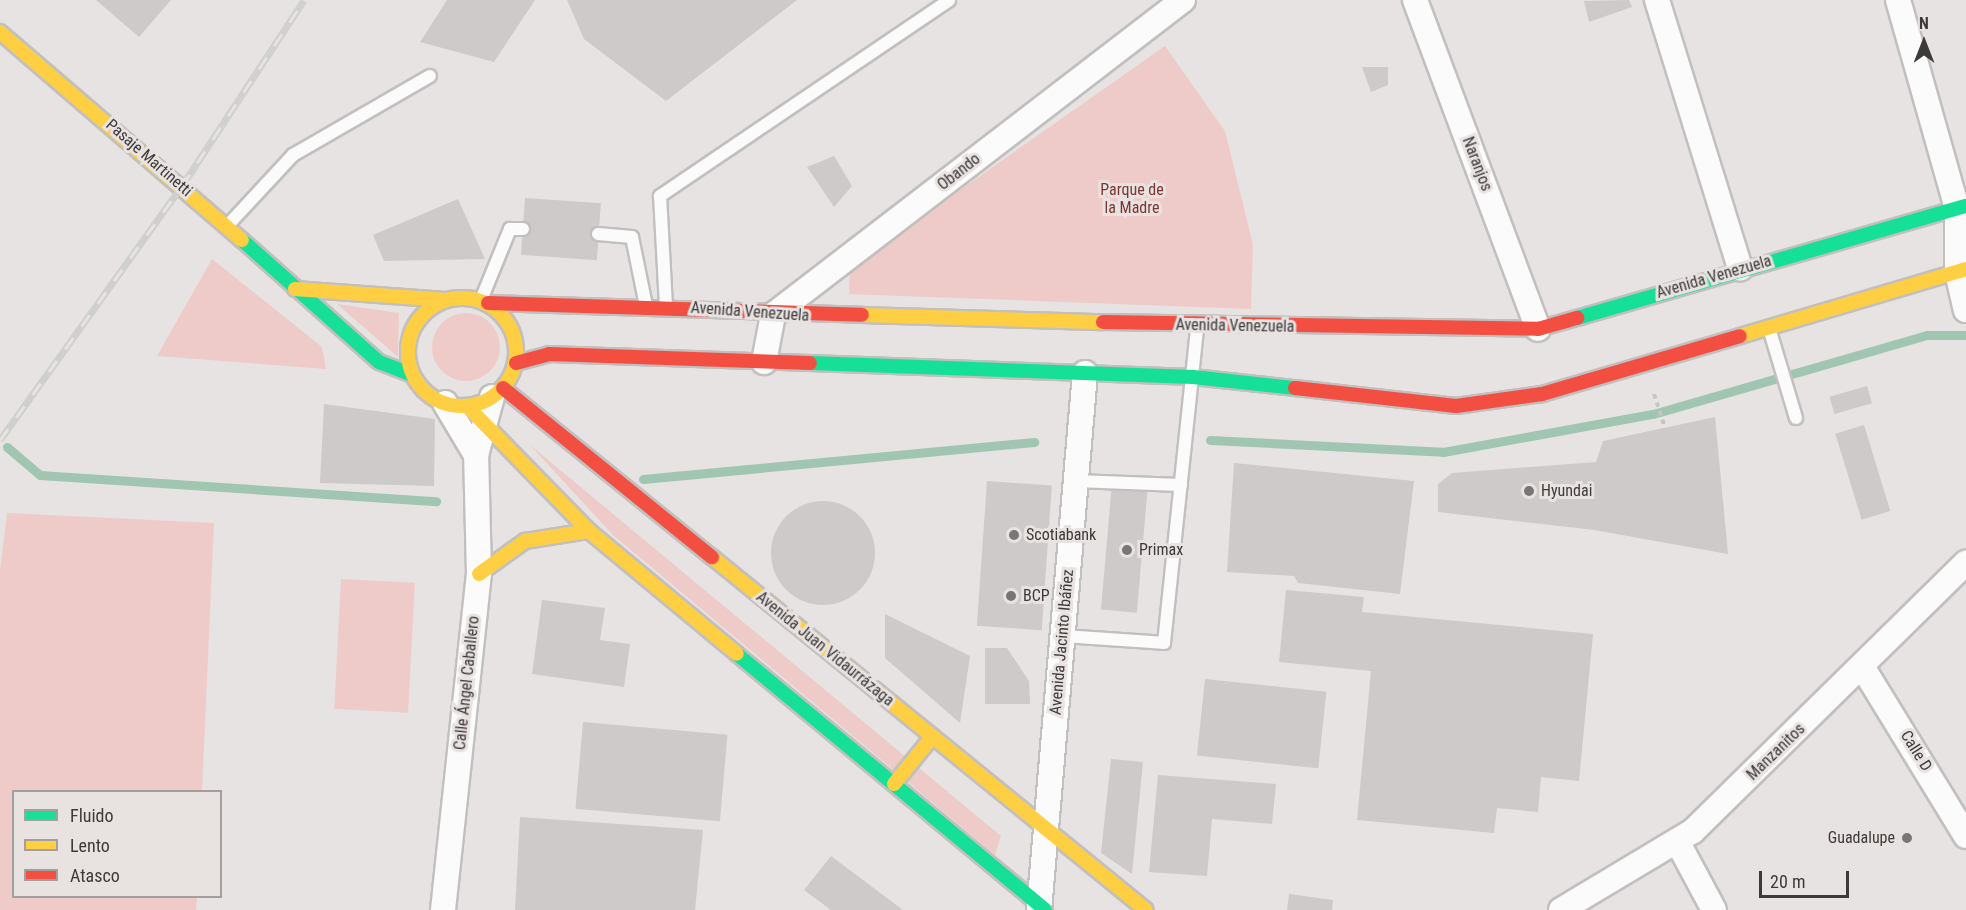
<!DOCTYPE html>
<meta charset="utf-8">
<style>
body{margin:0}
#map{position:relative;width:1966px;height:910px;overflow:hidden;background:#e7e3e2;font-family:"Roboto Condensed",sans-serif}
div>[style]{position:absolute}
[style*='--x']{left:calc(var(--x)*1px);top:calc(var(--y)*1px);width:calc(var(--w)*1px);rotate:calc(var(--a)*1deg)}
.green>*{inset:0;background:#eecbc8;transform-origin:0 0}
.round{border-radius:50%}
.stream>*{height:9px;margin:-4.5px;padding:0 4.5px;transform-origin:4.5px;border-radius:4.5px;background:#a0c6b2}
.building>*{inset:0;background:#cdcac9;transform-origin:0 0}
.path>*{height:4px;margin-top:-2px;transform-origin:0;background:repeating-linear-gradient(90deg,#c5c5c5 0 4.5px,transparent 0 9px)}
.roads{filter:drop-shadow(2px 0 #c2bfbf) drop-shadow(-2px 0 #c2bfbf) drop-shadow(0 2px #c2bfbf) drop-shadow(0 -2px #c2bfbf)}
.lane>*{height:12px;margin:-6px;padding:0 6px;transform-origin:6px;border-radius:6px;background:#fbfbfb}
.street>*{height:24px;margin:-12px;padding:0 12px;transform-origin:12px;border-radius:12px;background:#fbfbfb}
.fast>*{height:14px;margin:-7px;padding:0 7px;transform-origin:7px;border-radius:7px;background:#16e098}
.slow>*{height:14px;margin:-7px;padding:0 7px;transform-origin:7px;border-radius:7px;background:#ffcf43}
.slow>.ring{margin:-7px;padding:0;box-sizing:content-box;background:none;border:14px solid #ffcf43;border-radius:50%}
.jam>*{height:14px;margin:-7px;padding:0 7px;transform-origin:7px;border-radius:7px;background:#f24e42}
.rail>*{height:7px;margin-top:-3.5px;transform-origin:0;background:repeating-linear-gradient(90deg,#e8e2e1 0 14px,#cfcfce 0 28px);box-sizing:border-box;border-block:2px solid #cfcfce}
.dots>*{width:16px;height:16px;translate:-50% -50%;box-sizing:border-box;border:3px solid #e8e2e1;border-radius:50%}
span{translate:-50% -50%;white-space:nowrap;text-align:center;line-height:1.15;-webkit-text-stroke:6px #e8e2e1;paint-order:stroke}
.street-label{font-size:16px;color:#3d3a3a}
.park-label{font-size:16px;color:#7e3532}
.poi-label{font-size:16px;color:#3d3a3a}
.left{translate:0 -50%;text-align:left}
.right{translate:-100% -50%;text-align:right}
.legend{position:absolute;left:12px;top:790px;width:210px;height:108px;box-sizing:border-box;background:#e8e2e1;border:2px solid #a49f9e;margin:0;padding:8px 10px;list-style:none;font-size:18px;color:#3d3a3a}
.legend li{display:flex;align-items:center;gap:12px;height:30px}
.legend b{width:30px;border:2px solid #a49f9e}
.north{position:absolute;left:1894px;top:12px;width:60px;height:60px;-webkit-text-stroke:4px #e8e2e1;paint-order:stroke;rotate:0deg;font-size:16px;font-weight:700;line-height:24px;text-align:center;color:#3d3a3a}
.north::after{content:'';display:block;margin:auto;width:21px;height:27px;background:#3d3a3a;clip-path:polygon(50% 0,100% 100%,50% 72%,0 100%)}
.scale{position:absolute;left:1759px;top:871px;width:90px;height:27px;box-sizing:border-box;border:3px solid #3d3a3a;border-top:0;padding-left:8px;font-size:18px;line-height:21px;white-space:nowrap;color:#3d3a3a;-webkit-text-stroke:4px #e8e2e1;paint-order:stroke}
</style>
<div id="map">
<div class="green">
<div style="clip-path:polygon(1165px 46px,1225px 131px,1253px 245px,1251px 309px,849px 294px,850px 267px)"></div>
<div style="clip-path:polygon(212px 259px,322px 347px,326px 369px,157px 356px)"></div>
<div style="clip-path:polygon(337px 304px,399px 313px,398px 357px)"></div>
<div class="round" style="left:432px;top:313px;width:68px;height:68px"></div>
<div style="clip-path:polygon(530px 445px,1001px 836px,995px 855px,613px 535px)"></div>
<div style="clip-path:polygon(7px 513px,214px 523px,202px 791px,14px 792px,14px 896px,197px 897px,196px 910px,0 910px,0 571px)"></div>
<div style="left:341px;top:579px;width:74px;height:130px;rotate:3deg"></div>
</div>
<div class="stream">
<div style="--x:1210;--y:440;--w:233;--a:2.9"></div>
<div style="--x:1443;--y:452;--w:213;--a:-10.3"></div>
<div style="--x:1653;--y:414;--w:285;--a:-16.1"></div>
<div style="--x:1927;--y:335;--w:39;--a:0"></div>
<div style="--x:7;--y:447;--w:43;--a:40.3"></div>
<div style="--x:40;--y:475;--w:397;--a:3.8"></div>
<div style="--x:643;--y:479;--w:393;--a:-5.4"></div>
</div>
<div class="building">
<div style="clip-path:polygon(96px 0,171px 0,139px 37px)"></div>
<div style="clip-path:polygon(447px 0,535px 0,494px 62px,420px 42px)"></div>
<div style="clip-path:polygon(567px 0,797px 0,666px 101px,584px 39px)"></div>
<div style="clip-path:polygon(1629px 0,1632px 7px,1589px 22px,1584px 1px)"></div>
<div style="clip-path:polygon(1362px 67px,1388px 67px,1388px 85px,1371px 92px)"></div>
<div style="clip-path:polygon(834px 156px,852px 186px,834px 207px,807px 167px)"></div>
<div style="left:525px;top:198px;width:76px;height:57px;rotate:4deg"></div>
<div style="clip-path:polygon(458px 199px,485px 259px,384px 261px,373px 235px)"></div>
<div style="left:1867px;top:386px;width:18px;height:39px;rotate:74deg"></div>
<div style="clip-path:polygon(324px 404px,435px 419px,434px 486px,320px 483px)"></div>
<div style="clip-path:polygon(1715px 417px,1728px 554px,1594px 530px,1438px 512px,1438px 484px,1452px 473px,1596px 462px,1603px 441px)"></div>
<div style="left:1864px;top:425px;width:90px;height:30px;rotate:73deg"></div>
<div style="clip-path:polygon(1234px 463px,1414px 481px,1400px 594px,1298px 583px,1294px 576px,1227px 572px)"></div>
<div style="left:987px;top:481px;width:65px;height:145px;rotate:4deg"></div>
<div style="left:1112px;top:483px;width:36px;height:127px;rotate:5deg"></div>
<div class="round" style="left:771px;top:501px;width:104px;height:104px"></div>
<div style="clip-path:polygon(1286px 590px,1364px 597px,1362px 612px,1593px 634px,1579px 781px,1541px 777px,1538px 812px,1497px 808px,1494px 833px,1357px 820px,1371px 671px,1279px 662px)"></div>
<div style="clip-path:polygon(542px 600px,605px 608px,600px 640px,630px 644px,624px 687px,532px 674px)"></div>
<div style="clip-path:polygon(885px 614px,970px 656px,960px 723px,885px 658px)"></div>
<div style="clip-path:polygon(985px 648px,1007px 648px,1029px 681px,1030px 704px,985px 704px)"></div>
<div style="left:1205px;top:679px;width:122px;height:77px;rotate:6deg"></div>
<div style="left:583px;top:722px;width:145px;height:87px;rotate:5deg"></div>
<div style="clip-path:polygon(1111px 759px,1143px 762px,1132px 874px,1101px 853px)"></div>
<div style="clip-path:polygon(1158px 775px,1276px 784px,1272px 824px,1212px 819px,1207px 876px,1149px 872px)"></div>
<div style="clip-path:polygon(520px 817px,703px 830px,695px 910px,515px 910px)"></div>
<div style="clip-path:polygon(831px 856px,903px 910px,831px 910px,804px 890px)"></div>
<div style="clip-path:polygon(1289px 894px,1333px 900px,1332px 910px,1287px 910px)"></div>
</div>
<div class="path">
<div style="--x:1654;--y:394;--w:36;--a:72"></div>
</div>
<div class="roads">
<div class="lane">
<div style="--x:228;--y:225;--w:96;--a:-47.1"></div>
<div style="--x:293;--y:155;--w:158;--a:-30"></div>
<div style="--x:598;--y:234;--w:34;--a:5"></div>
<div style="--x:632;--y:237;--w:70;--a:78.5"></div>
<div style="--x:481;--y:300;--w:77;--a:-67.8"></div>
<div style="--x:510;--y:229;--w:13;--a:0"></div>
<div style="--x:666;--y:306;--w:110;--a:-93.1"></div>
<div style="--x:660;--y:196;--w:349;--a:-34.1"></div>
<div style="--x:1769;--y:328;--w:94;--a:73.3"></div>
<div style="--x:1075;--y:481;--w:106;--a:2.2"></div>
<div style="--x:1062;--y:636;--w:102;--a:3.9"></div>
<div style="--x:1164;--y:643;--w:318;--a:-84"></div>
</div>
<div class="street">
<div style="--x:1415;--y:0;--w:351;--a:69.5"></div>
<div style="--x:1657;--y:0;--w:281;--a:72.8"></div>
<div style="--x:1898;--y:0;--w:217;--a:74.2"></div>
<div style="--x:1957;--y:209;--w:63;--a:90"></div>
<div style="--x:1957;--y:272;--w:39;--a:77"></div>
<div style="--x:764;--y:362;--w:48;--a:-79.2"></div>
<div style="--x:773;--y:315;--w:517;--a:-37.53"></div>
<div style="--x:445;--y:403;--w:61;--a:59.2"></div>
<div style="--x:1863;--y:668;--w:197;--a:58.5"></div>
<div style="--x:1677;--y:841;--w:78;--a:61.8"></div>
<div style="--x:443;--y:910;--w:338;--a:-83.9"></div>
<div style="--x:479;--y:574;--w:119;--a:-91.4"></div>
<div style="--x:476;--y:455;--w:60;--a:-74.6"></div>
<div style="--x:1039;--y:910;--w:539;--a:-85.1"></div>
<div style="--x:1561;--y:910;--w:154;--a:-30.9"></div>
<div style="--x:1693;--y:831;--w:383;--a:-44.5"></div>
</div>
<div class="fast">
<div style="--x:242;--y:240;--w:183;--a:41.7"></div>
<div style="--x:379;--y:362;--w:36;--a:21"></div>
<div style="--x:1577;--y:318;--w:405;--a:-16.1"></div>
<div style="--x:810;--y:363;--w:383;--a:2.1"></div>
<div style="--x:1193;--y:377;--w:103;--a:6.2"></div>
<div style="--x:737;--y:654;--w:400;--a:39.7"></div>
</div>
<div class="slow">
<div style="--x:0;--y:32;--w:319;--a:40.7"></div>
<div style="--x:295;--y:289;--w:151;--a:4.2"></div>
<div class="ring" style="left:408px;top:298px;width:94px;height:94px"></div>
<div style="--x:862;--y:315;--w:241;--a:1.7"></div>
<div style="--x:1740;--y:336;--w:236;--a:-16.5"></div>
<div style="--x:467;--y:406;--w:175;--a:45.7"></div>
<div style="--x:589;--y:531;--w:192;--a:39.7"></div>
<div style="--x:712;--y:557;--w:559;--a:39.12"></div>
<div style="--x:479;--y:574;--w:57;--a:-35.7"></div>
<div style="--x:525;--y:541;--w:65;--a:-8.9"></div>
<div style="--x:894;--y:784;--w:60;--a:-51"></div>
</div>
<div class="jam">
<div style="--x:488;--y:303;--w:374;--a:1.8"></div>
<div style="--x:1103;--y:322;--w:435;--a:0.9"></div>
<div style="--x:1538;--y:329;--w:41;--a:-15.8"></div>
<div style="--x:516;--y:363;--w:34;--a:-15"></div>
<div style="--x:549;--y:354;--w:261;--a:2"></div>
<div style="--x:503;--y:388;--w:269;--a:39"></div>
<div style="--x:1295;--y:388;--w:162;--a:6.4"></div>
<div style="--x:1456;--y:406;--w:87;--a:-7.9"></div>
<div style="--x:1542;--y:394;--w:206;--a:-16.3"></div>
</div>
</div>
<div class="rail">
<div style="--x:0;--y:440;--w:312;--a:-54.4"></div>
<div style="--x:182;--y:186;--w:222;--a:-56.7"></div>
</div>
<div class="dots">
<div style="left:1529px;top:491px;background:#787575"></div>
<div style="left:1014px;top:535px;background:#787575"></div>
<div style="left:1127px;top:550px;background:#787575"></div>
<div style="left:1011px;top:596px;background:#787575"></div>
<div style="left:1907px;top:838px;background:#787575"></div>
</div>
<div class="street-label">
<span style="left:149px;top:158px;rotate:41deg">Pasaje Martinetti</span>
<span style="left:1477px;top:164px;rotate:69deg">Naranjos</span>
<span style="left:959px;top:172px;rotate:-38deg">Obando</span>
<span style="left:1714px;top:277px;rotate:-16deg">Avenida Venezuela</span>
<span style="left:750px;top:312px;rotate:4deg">Avenida Venezuela</span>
<span style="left:1235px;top:326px;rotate:1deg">Avenida Venezuela</span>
<span style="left:1062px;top:642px;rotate:-85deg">Avenida Jacinto Ibáñez</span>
<span style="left:825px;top:649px;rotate:39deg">Avenida Juan Vidaurrázaga</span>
<span style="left:467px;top:683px;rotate:-84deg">Calle Ángel Caballero</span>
<span style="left:1916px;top:751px;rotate:58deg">Calle D</span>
<span style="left:1776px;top:752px;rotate:-44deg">Manzanitos</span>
</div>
<div class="park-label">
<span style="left:1132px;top:199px">Parque de<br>la Madre</span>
</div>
<div class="poi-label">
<span class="left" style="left:1541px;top:491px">Hyundai</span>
<span class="left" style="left:1026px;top:535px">Scotiabank</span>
<span class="left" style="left:1139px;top:550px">Primax</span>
<span class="left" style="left:1023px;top:596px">BCP</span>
<span class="right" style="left:1895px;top:838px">Guadalupe</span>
</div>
<ul class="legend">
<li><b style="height:8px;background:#16e098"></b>Fluido</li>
<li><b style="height:8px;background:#ffcf43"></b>Lento</li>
<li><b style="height:8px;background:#f24e42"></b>Atasco</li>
</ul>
<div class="north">N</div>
<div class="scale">20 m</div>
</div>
